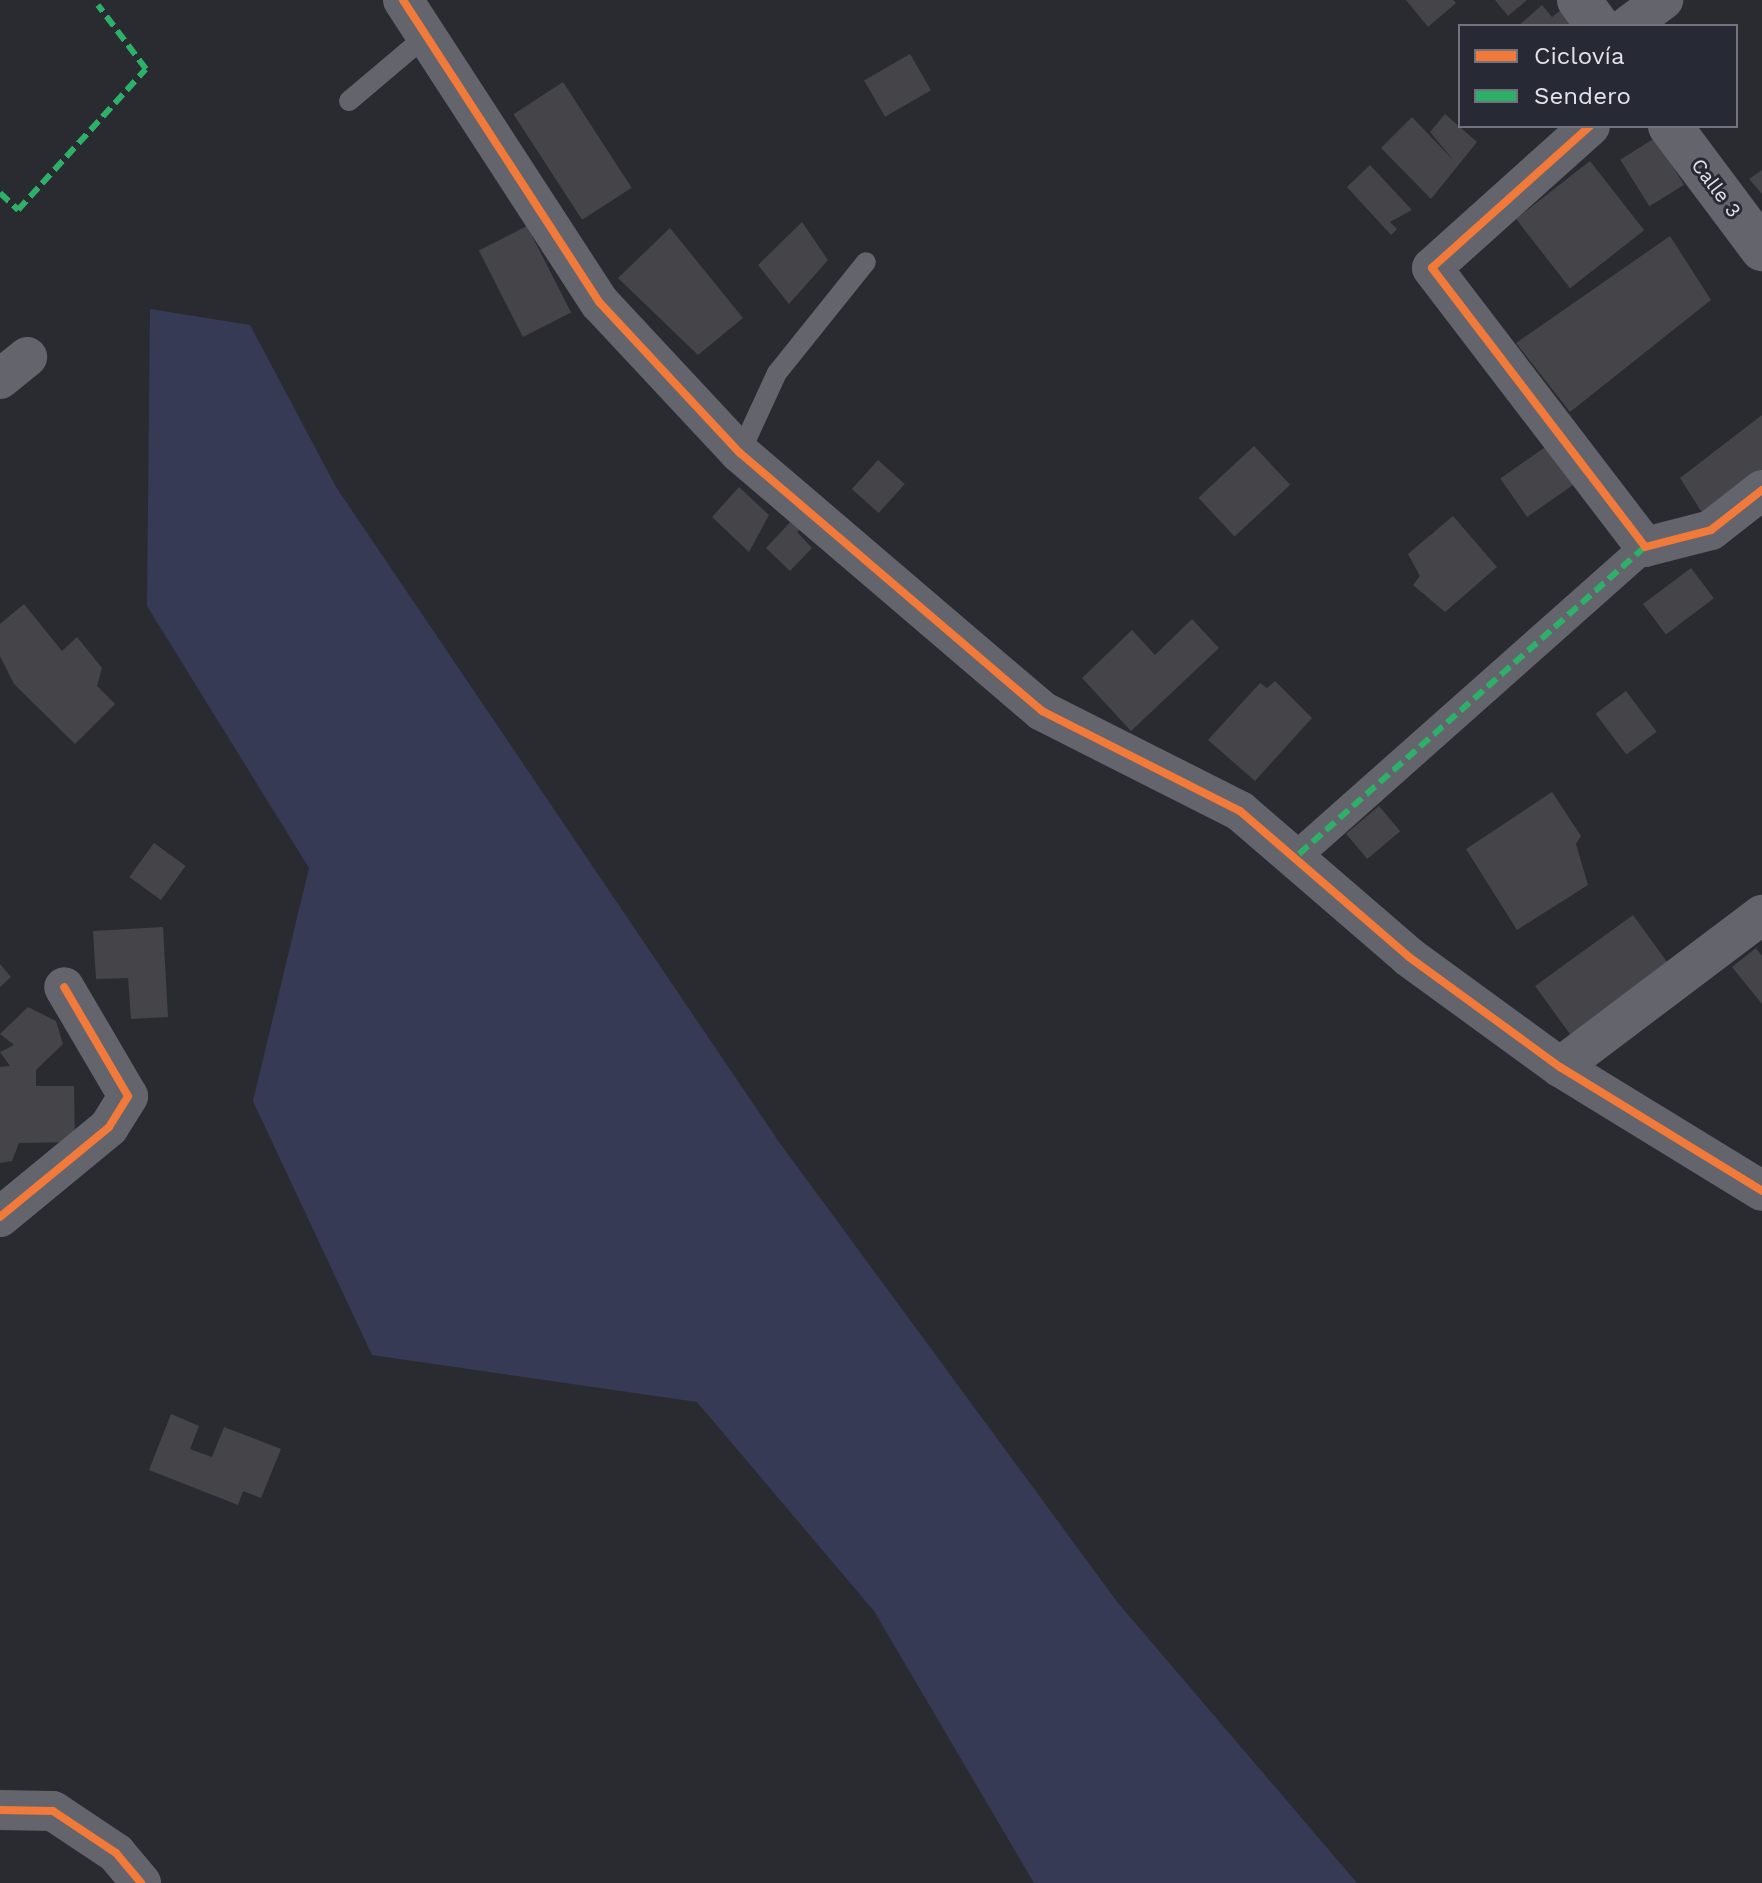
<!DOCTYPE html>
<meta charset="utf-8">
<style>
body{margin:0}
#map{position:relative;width:1762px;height:1883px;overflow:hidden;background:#2a2b31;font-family:"Work Sans",sans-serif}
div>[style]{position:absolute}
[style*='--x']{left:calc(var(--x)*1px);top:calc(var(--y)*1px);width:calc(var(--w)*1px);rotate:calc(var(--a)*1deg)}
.green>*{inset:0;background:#363a55}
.building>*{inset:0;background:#444449;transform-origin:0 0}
.service>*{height:20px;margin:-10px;padding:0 10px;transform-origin:10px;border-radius:10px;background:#63646c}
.pedestrian>*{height:30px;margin:-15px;padding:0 15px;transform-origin:15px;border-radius:15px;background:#63646c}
.minor>*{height:40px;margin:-20px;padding:0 20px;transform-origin:20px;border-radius:20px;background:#63646c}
.tertiary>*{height:44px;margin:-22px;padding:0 22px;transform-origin:22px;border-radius:22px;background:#63646c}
.quiet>*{height:6px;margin-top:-3px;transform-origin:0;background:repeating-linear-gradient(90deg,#2db169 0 12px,transparent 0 18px)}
.cycleway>*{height:8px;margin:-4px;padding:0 4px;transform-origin:4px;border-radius:4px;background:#f17a3a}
span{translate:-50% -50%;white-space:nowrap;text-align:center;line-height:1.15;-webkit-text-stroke:6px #272934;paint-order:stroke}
.street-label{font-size:20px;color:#e2e3ea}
.legend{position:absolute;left:1458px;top:24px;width:280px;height:104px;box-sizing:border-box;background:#272934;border:2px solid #72737d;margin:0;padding:10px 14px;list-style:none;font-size:24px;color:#e2e3ea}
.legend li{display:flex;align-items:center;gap:16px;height:40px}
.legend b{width:40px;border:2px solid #72737d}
</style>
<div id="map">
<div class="green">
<div style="clip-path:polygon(150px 309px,250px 325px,336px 487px,779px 1142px,1118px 1603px,1357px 1883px,1034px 1883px,874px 1611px,697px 1402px,372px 1355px,253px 1101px,309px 868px,147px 606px)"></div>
</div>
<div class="building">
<div style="clip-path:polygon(1406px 0,1453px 0,1456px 3px,1428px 27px)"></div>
<div style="clip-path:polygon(1495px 0,1527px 0,1508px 16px)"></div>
<div style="clip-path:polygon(1570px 3px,1587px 26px,1518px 26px,1542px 5px,1552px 17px)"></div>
<div style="left:910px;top:54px;width:42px;height:53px;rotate:60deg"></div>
<div style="left:563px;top:82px;width:126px;height:59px;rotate:57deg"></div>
<div style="clip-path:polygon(1445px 114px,1477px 142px,1431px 199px,1381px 148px,1412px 117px,1454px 161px,1430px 132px)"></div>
<div style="left:1655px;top:138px;width:55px;height:41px;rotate:58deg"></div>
<div style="left:1590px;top:161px;width:88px;height:94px;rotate:52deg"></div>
<div style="clip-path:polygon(1370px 165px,1412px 210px,1390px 222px,1397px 229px,1391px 235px,1347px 187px)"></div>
<div style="clip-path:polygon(1762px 170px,1762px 194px,1749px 179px)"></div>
<div style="clip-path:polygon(802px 222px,828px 260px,789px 304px,758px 265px)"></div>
<div style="left:527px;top:226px;width:97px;height:54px;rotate:63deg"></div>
<div style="clip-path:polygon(670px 228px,743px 318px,698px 355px,618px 278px)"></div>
<div style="clip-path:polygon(1670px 236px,1711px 300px,1570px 412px,1516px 343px)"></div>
<div style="clip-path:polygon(1762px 415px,1762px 483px,1710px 525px,1680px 478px)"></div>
<div style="left:1551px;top:443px;width:47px;height:62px;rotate:55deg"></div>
<div style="left:1254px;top:446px;width:53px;height:76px;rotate:47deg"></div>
<div style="left:878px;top:460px;width:36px;height:39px;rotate:42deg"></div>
<div style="clip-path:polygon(739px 487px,769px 515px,749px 552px,712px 517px)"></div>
<div style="clip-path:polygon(796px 516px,807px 525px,797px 532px,812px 548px,790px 571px,766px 548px)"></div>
<div style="clip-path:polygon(1453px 516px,1497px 567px,1445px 612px,1413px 585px,1420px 576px,1408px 554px)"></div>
<div style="left:1691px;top:568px;width:38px;height:60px;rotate:53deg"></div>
<div style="clip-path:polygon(24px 604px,62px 651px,77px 637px,102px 668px,97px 686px,115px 704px,75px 744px,14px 684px,0 656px,0 624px)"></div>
<div style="clip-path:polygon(1192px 619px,1219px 648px,1131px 731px,1082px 678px,1132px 630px,1155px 655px)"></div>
<div style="clip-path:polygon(1275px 681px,1312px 718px,1255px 781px,1208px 740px,1260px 683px,1267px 688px)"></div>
<div style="left:1626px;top:691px;width:51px;height:38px;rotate:53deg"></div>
<div style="clip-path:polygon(1552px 792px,1581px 836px,1576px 844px,1588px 885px,1517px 930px,1466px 849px)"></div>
<div style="left:1379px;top:806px;width:33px;height:43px;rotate:50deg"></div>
<div style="left:154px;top:843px;width:39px;height:42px;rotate:36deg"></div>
<div style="left:1633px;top:915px;width:68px;height:121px;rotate:54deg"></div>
<div style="clip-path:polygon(163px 927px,168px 1017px,131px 1019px,128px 978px,96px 979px,93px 931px)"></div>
<div style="clip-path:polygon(1756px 948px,1762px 956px,1762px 1004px,1732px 967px)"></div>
<div style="clip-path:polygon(0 964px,11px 977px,0 987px)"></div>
<div style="clip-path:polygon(28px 1007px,56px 1021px,63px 1044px,36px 1070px,36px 1086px,74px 1086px,75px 1142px,19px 1143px,12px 1161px,0 1163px,0 1067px,10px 1066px,0 1052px,14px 1045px,0 1034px)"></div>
<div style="clip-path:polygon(171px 1414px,199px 1426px,190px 1449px,212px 1457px,224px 1427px,281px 1449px,261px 1498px,243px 1491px,238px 1505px,149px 1470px)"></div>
</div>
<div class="service">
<div style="--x:349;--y:101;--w:102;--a:-40.2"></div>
<div style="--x:740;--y:453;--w:88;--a:-65.2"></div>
<div style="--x:777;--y:373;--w:142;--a:-51.3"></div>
</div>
<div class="pedestrian">
<div style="--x:1299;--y:854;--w:463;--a:-41.6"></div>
</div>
<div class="minor">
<div style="--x:403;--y:0;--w:361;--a:57"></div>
<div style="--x:600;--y:303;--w:205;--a:47"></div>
<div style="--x:740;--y:453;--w:397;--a:40.5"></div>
<div style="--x:1042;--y:711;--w:222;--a:26.8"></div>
<div style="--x:1240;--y:811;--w:223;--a:40.8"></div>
<div style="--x:1409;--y:957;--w:187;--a:36.1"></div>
<div style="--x:1560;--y:1067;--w:237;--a:31.5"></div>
<div style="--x:1628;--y:26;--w:44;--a:-36.6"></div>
<div style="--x:1590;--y:126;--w:212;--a:138.1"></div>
<div style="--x:1432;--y:268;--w:351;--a:52.6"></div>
<div style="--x:1645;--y:547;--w:68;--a:-14.4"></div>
<div style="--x:1711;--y:530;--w:65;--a:-38.1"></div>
<div style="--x:0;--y:379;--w:35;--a:-39"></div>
<div style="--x:1560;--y:1067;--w:253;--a:-37"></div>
<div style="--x:0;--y:1217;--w:141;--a:-39.5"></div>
<div style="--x:109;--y:1127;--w:36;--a:-58"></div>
<div style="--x:128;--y:1096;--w:126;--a:-120.4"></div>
<div style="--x:0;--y:1810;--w:53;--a:1.1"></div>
<div style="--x:53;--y:1811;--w:76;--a:33.7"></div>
<div style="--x:116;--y:1853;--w:39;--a:50"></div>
</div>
<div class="tertiary">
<div style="--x:1579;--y:0;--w:32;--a:54"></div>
<div style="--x:1670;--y:126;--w:154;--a:53.2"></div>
</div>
<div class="quiet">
<div style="--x:0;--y:193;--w:25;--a:43"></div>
<div style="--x:18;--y:210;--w:190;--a:-47.8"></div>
<div style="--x:146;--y:69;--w:80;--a:-126.9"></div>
<div style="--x:1299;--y:854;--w:463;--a:-41.6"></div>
</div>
<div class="cycleway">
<div style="--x:403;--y:0;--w:361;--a:57"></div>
<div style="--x:600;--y:303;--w:205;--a:47"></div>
<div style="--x:740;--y:453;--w:397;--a:40.5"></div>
<div style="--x:1042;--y:711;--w:222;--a:26.8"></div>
<div style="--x:1240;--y:811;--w:223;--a:40.8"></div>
<div style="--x:1409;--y:957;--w:187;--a:36.1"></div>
<div style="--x:1560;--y:1067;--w:237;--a:31.5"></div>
<div style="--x:1590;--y:126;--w:212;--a:138.1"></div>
<div style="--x:1432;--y:268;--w:351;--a:52.6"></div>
<div style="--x:1645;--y:547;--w:68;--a:-14.4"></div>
<div style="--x:1711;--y:530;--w:65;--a:-38.1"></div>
<div style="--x:0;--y:1217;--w:141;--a:-39.5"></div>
<div style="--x:109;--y:1127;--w:36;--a:-58"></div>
<div style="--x:128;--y:1096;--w:126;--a:-120.4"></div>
<div style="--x:0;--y:1810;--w:53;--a:1.1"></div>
<div style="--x:53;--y:1811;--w:76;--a:33.7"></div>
<div style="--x:116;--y:1853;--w:39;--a:50"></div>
</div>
<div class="street-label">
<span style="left:1716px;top:188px;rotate:53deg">Calle 3</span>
</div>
<ul class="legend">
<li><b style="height:10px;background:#f17a3a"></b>Ciclovía</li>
<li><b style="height:10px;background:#2db169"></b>Sendero</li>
</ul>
</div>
